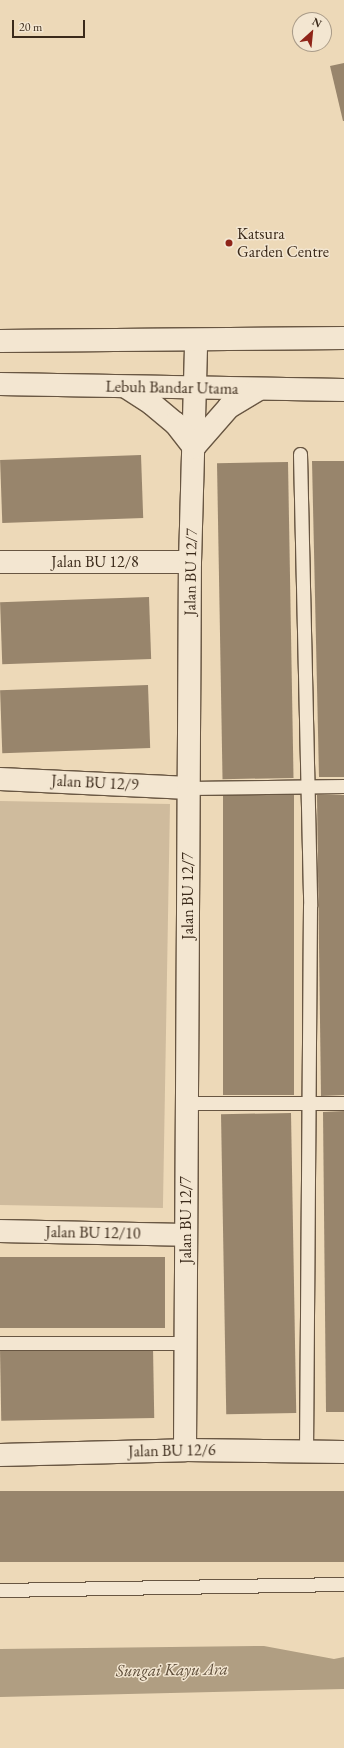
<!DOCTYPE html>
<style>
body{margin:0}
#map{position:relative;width:344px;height:1748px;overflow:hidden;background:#edd9b8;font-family:"EB Garamond",serif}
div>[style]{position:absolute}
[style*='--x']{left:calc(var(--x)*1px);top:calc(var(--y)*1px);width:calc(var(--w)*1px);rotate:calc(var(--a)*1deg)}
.green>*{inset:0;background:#cfbb9d;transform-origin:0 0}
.water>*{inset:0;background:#b09e82}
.building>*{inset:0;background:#98856c;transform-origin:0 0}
.roads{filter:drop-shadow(1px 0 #685642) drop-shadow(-1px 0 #685642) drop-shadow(0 1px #685642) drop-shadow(0 -1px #685642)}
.service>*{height:13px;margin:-6.5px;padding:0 6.5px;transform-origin:6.5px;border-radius:6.5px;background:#f3e6d1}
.minor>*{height:22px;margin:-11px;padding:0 11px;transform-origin:11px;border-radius:11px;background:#f3e6d1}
.secondary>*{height:22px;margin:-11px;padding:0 11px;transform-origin:11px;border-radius:11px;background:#f3e6d1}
.dots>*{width:11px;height:11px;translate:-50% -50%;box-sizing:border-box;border:2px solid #f3e6d1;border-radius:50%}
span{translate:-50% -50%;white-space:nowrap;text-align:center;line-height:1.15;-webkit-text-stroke:3px #f3e6d1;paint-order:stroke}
.poi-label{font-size:16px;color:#3b2a1a}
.left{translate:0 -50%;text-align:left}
.street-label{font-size:16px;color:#3b2a1a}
.water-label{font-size:17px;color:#5e4d39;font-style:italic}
.north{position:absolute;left:292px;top:12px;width:40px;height:40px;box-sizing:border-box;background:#f3e6d1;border:1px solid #a99b88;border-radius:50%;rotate:27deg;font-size:11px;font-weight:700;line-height:16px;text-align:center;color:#3b2a1a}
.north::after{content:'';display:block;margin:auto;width:14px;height:18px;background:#8f2418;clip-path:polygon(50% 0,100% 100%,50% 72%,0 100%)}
.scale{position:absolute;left:12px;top:20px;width:73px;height:18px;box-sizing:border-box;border:2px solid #3b2a1a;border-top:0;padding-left:5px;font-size:12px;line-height:14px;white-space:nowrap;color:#3b2a1a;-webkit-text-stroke:3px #f3e6d1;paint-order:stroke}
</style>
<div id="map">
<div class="green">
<div style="left:0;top:801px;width:170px;height:404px;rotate:1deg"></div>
</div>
<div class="water">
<div style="clip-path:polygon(264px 1646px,334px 1659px,344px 1657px,344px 1689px,0 1697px,0 1649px)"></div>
</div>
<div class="building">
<div style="clip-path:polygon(344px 63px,344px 121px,343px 121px,330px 66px)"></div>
<div style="left:141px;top:455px;width:63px;height:141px;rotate:88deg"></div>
<div style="clip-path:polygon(312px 461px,344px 461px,344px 777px,319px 777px)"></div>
<div style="left:288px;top:462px;width:316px;height:71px;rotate:89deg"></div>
<div style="left:149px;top:597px;width:62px;height:149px;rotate:88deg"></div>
<div style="left:148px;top:685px;width:63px;height:148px;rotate:88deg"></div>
<div style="left:223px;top:794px;width:71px;height:301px"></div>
<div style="clip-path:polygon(317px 795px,344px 795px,344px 1095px,321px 1096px)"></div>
<div style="clip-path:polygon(344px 1111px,344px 1412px,326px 1412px,323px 1112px)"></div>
<div style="left:291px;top:1113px;width:300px;height:70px;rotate:89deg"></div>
<div style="left:0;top:1257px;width:165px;height:71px"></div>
<div style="left:153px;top:1347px;width:71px;height:153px;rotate:89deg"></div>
<div style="left:344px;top:1491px;width:71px;height:344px;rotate:90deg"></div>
</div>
<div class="roads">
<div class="service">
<div style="--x:300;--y:454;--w:452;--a:88.7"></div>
<div style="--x:310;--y:906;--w:545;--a:90.42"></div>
<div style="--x:189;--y:788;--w:155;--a:-0.7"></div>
<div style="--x:187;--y:1103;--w:157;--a:0"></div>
<div style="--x:0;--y:1343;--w:186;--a:0"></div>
<div style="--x:0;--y:1590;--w:344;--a:-1"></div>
</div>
<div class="minor">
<div style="--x:0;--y:562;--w:190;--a:0"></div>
<div style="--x:0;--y:779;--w:189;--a:2.7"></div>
<div style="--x:0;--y:1231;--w:186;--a:1.2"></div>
<div style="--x:185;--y:1450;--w:888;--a:-89.68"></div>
<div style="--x:190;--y:562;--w:221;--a:-88.4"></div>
<div style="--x:0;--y:1455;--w:185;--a:-1.5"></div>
<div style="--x:185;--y:1450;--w:159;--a:0.7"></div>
</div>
<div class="secondary">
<div style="--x:0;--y:341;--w:344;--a:-0.5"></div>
<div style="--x:0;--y:384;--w:344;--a:1"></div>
<div style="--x:126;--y:387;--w:31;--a:33"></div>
<div style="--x:152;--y:404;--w:30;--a:40"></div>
<div style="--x:175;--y:423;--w:31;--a:52"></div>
<div style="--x:194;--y:447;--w:53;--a:-48.8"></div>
<div style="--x:229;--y:407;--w:33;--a:-31"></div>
</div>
</div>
<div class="dots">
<div style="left:229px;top:243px;background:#8f2418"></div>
</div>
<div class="poi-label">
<span class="left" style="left:237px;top:243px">Katsura<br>Garden Centre</span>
</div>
<div class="street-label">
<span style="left:172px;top:388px;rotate:1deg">Lebuh Bandar Utama</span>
<span style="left:95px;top:562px">Jalan BU 12/8</span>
<span style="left:191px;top:572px;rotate:-89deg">Jalan BU 12/7</span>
<span style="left:95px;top:783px;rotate:3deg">Jalan BU 12/9</span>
<span style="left:188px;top:896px;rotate:-90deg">Jalan BU 12/7</span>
<span style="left:186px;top:1220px;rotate:-90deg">Jalan BU 12/7</span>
<span style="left:93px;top:1233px;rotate:1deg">Jalan BU 12/10</span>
<span style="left:172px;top:1451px;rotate:-1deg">Jalan BU 12/6</span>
</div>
<div class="water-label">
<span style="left:172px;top:1670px;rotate:-1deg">Sungai Kayu Ara</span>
</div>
<div class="north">N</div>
<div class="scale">20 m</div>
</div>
